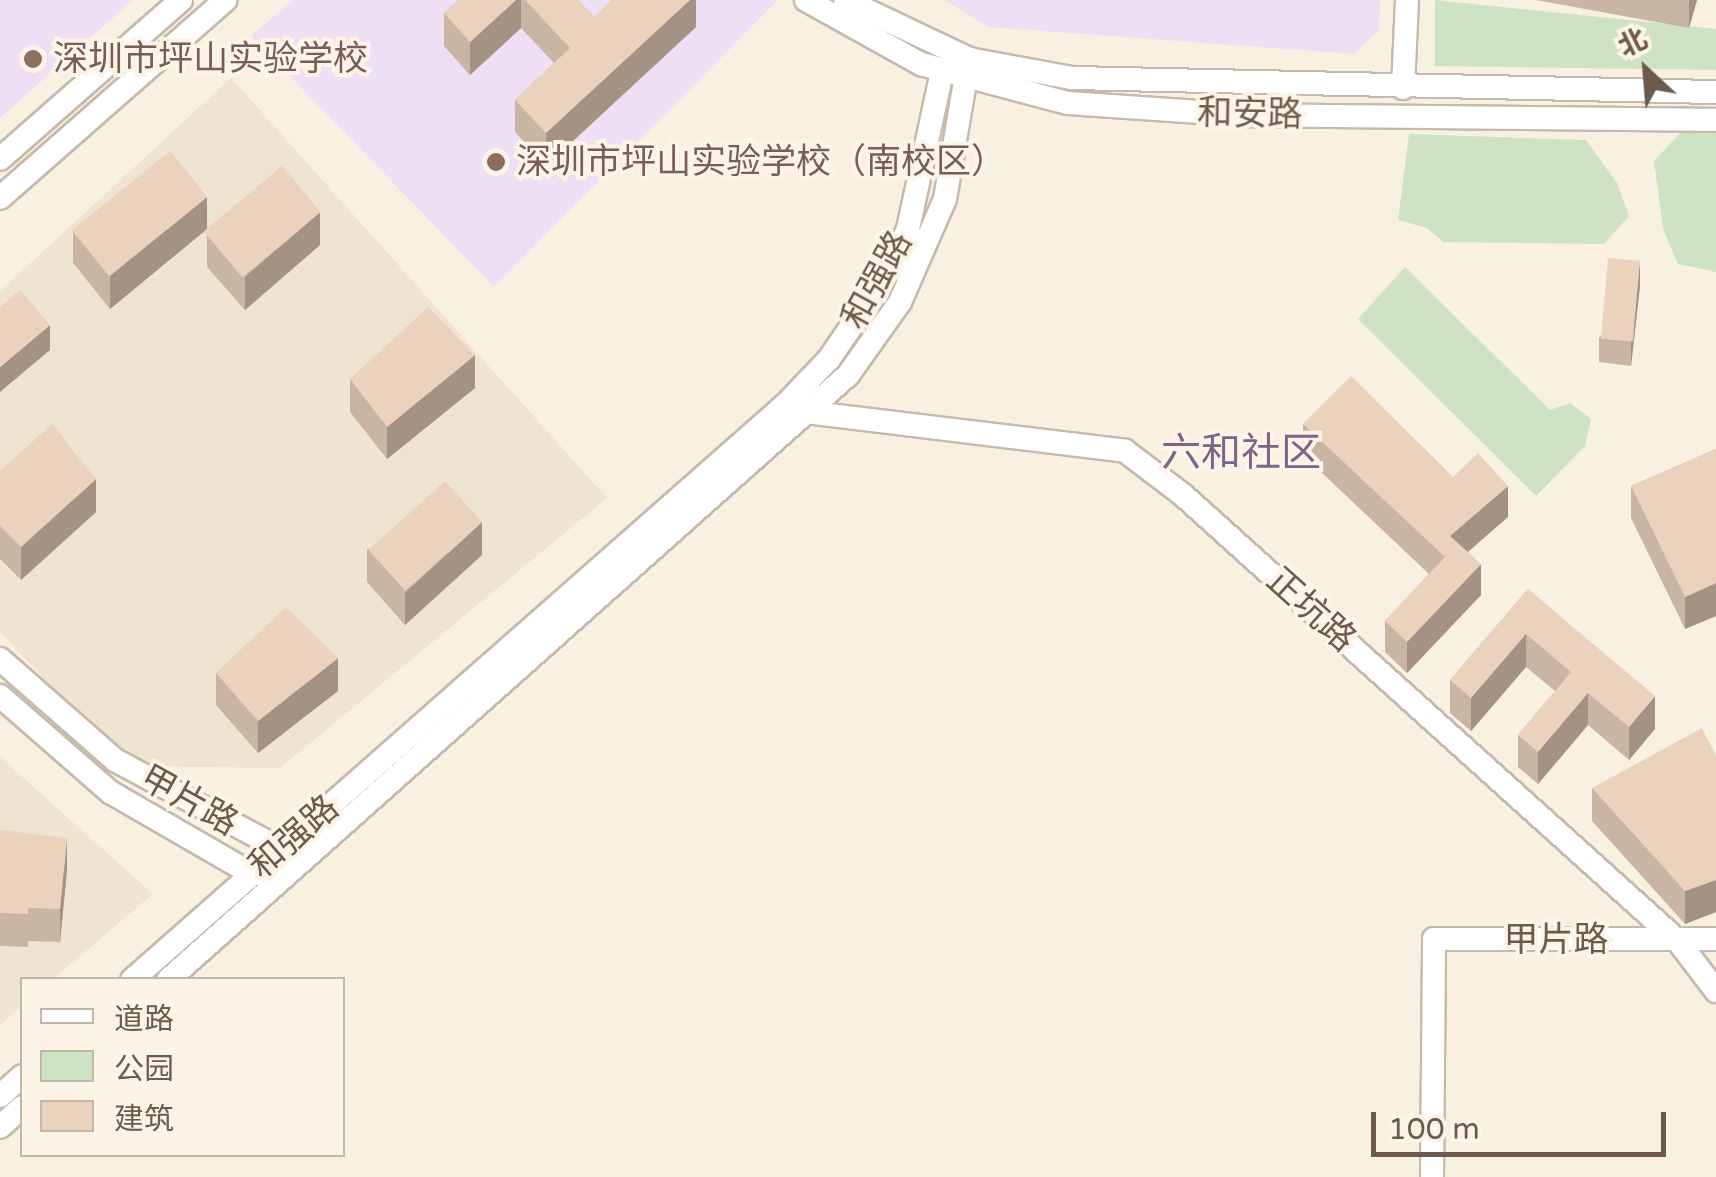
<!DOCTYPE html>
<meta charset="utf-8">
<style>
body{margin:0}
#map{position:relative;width:1716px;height:1177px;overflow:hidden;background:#f8f1e2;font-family:"Varela Round","Noto Sans SC",sans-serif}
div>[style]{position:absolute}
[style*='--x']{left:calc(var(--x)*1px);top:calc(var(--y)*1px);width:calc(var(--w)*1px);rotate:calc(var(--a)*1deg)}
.residential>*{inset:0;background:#efe3d1}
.education>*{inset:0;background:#eedff4}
.green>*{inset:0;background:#cee3c3}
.roads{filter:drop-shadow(2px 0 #c7b9ab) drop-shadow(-2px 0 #c7b9ab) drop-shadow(0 2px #c7b9ab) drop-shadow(0 -2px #c7b9ab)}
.minor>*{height:22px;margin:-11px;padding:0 11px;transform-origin:11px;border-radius:11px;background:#fff}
.wall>*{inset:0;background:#c9b5a3}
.shaded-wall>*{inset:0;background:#a49384}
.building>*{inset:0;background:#ead2bd;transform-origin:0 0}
.dots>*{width:28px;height:28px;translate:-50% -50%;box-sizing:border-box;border:5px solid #fcf5e7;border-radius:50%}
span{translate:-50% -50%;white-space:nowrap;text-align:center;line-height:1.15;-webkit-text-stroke:8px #fcf5e7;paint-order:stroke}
.education-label{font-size:35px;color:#785e54}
.left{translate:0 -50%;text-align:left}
.street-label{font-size:35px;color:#6c5a4c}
.quarter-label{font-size:40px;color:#7e6489}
.legend{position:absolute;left:20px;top:977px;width:325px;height:180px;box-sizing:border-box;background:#fcf5e7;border:2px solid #c2b7a9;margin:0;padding:12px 18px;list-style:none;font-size:30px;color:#6c5a4c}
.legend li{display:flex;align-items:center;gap:20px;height:50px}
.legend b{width:50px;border:2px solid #c2b7a9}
.north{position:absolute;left:1596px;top:20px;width:100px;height:100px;-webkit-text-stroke:8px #fcf5e7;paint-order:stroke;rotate:334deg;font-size:28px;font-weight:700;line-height:40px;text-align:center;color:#6c5a4c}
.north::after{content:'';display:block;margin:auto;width:35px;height:45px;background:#6c5a4c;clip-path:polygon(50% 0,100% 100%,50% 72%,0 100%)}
.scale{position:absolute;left:1371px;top:1112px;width:295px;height:45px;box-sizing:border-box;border:5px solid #6c5a4c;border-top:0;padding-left:12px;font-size:30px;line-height:35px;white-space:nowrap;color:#6c5a4c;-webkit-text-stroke:8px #fcf5e7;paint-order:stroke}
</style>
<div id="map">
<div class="residential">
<div style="clip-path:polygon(231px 78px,607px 498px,280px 768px,126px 766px,0 632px,0 291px)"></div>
<div style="clip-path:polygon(0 757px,153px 894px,53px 979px,22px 980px,22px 1006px,0 1025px)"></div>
</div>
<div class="education">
<div style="clip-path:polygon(0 0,133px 0,0 118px)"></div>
<div style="clip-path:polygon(293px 0,778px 0,494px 287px,251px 36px)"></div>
<div style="clip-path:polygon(944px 0,1380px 0,1379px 30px,1354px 54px,988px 27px)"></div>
</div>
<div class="green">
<div style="clip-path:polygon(1435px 0,1716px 29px,1716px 70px,1435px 66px)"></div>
<div style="clip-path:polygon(1682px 131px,1716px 131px,1716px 272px,1678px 264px,1663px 229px,1654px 161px)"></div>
<div style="clip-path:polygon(1409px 134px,1586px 140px,1617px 183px,1629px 216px,1604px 244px,1444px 242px,1427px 228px,1398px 220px)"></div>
<div style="clip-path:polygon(1405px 267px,1550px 410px,1570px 403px,1591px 419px,1585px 446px,1536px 496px,1358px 319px)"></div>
</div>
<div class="roads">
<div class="minor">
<div style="--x:806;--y:0;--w:132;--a:29.1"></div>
<div style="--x:921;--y:64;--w:152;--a:14.9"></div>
<div style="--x:1068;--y:103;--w:176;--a:3.9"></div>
<div style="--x:1244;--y:115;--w:472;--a:0.6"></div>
<div style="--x:845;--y:0;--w:137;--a:25.4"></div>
<div style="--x:969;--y:59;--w:105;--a:10.5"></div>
<div style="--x:1072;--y:78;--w:644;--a:1.25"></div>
<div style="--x:1403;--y:88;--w:88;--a:-87.4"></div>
<div style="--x:0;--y:159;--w:241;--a:-41.3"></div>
<div style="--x:0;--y:198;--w:300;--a:-41.3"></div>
<div style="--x:813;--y:413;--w:314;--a:6.9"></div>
<div style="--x:1125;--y:451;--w:73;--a:37.2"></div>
<div style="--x:1183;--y:495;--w:666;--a:42.02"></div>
<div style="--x:1678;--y:941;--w:63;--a:52.8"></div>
<div style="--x:0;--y:659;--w:153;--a:41.3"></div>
<div style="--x:115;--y:760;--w:187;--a:28.3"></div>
<div style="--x:280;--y:849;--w:10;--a:61"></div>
<div style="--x:0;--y:696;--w:146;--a:41.1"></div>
<div style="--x:110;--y:792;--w:164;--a:30"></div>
<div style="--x:252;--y:874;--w:12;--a:-5"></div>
<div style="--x:132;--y:980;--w:870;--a:-41.37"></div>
<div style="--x:785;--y:405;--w:64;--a:-46.3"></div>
<div style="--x:829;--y:359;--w:108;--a:-55.6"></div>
<div style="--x:890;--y:270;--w:45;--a:-66.3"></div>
<div style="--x:908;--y:229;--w:161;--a:-77.8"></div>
<div style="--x:942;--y:72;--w:30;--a:-26"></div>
<div style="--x:168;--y:980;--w:910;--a:-41.66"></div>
<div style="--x:848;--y:375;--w:90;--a:-54.5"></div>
<div style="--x:900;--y:302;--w:112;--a:-66.4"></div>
<div style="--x:945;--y:199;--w:142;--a:-80.3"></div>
<div style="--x:0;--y:1096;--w:30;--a:-42"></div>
<div style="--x:0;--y:1127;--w:30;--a:-42"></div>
<div style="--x:1432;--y:1177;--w:238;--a:-89.5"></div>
<div style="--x:1434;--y:939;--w:282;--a:0"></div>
</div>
</div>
<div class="wall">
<div style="clip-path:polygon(458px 0,578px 0,594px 17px,696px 0,696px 27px,546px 166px,515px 132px,515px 100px,554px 63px,521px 28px,470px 75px,444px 46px,444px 13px)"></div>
<div style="clip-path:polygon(1536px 0,1697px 0,1689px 28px)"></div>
<div style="clip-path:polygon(207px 229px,110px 309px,73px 263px,73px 231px)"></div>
<div style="clip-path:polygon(207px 235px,320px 245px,245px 310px,207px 267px)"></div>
<div style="clip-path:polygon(1640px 286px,1631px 366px,1599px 362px,1599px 338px)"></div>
<div style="clip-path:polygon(350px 379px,475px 388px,387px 459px,350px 412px)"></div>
<div style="clip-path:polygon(1303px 424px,1453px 477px,1508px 517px,1468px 552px,1481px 595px,1407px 673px,1385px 652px,1385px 621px,1429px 574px,1303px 455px)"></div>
<div style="clip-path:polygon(1716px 449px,1716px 616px,1685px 629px,1631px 518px,1631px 486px)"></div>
<div style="clip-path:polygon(0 471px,96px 512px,21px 580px,0 559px)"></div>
<div style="clip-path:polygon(367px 549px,482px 555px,405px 625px,367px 582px)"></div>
<div style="clip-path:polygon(1528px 589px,1655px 729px,1629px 760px,1588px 725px,1538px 784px,1518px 767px,1518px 735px,1555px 691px,1526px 667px,1471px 731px,1450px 713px,1450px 680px)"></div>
<div style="clip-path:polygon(216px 673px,338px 691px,258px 753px,216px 705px)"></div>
<div style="clip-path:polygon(1716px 756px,1716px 912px,1685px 924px,1592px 821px,1592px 788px)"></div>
<div style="clip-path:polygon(0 830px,67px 870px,60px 942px,28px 941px,28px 947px,0 946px)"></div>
</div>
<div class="shaded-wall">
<div style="clip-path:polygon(516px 0,521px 0,521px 28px,470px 75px,470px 42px)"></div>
<div style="clip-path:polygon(690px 0,696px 0,696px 27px,546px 166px,546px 133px)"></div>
<div style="clip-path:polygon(1689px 0,1697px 0,1689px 28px)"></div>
<div style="clip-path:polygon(207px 197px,207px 229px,110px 309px,110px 276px)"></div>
<div style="clip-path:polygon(320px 212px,320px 245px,245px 310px,245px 277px)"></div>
<div style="clip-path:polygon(1640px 261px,1640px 286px,1631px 366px,1631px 341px)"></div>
<div style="clip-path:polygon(50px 325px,50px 350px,0 392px,0 367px)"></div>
<div style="clip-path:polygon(475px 355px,475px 388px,387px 459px,387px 427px)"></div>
<div style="clip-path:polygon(96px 479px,96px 512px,21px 580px,21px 547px)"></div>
<div style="clip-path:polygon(1508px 486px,1508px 517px,1450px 567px,1450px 536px)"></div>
<div style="clip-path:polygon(482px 522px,482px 555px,405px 625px,405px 593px)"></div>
<div style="clip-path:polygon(1481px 564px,1481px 595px,1407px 673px,1407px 642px)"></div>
<div style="clip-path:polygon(1716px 583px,1716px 616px,1685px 629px,1685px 597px)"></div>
<div style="clip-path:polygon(1526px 634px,1526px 667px,1471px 731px,1471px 698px)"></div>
<div style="clip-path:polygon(338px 658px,338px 691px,258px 753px,258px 721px)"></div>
<div style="clip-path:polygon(1588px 693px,1588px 725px,1538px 784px,1538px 752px)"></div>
<div style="clip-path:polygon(1655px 696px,1655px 729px,1629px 760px,1629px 727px)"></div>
<div style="clip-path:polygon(67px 838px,67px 870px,60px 942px,60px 909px)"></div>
<div style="clip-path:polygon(1716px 880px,1716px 912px,1685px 924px,1685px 891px)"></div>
</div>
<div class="building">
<div style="clip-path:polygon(458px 0,516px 0,470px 42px,444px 13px)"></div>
<div style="clip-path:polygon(525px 0,578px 0,594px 17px,611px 0,690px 0,546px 133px,515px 100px,570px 48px)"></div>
<div style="left:170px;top:151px;width:59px;height:126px;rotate:51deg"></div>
<div style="left:282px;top:166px;width:60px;height:102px;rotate:50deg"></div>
<div style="left:1608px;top:258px;width:32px;height:81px;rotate:5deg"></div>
<div style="clip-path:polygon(20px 290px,50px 325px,0 367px,0 307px)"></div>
<div style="clip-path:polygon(428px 307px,475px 355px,387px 427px,350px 379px)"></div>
<div style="clip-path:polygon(1351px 376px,1453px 477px,1478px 453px,1508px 486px,1450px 536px,1481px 564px,1407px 642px,1385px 621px,1445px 557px,1303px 424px)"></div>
<div style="clip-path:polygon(52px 424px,96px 479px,21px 547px,0 526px,0 471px)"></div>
<div style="clip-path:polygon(1716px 449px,1716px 583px,1685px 597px,1631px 486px)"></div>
<div style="left:445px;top:481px;width:55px;height:103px;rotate:48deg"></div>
<div style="clip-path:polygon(1528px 589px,1655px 696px,1629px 727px,1588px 693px,1538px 752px,1518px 735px,1571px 672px,1526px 634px,1471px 698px,1450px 680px)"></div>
<div style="clip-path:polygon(286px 607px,338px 658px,258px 721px,216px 673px)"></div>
<div style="clip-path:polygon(1702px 728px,1716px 756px,1716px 880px,1685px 891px,1592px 788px)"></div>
<div style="clip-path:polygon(0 830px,67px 838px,60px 909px,28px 908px,28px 914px,0 913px)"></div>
</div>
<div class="dots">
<div style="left:33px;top:59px;background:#8d6e63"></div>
<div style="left:496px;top:162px;background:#8d6e63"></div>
</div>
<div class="education-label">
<span class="left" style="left:53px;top:59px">深圳市坪山实验学校</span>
<span class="left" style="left:516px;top:162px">深圳市坪山实验学校（南校区）</span>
</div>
<div class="street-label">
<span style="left:1250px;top:114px;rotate:1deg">和安路</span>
<span style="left:877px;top:280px;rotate:-61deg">和强路</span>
<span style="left:1311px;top:610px;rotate:42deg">正坑路</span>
<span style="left:189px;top:801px;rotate:29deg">甲片路</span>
<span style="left:294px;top:837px;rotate:-41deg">和强路</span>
<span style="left:1556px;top:940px">甲片路</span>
</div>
<div class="quarter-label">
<span style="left:1241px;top:453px">六和社区</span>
</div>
<ul class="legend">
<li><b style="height:12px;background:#fff"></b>道路</li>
<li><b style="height:28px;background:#cee3c3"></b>公园</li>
<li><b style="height:28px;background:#ead2bd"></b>建筑</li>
</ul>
<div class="north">北</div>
<div class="scale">100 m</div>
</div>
